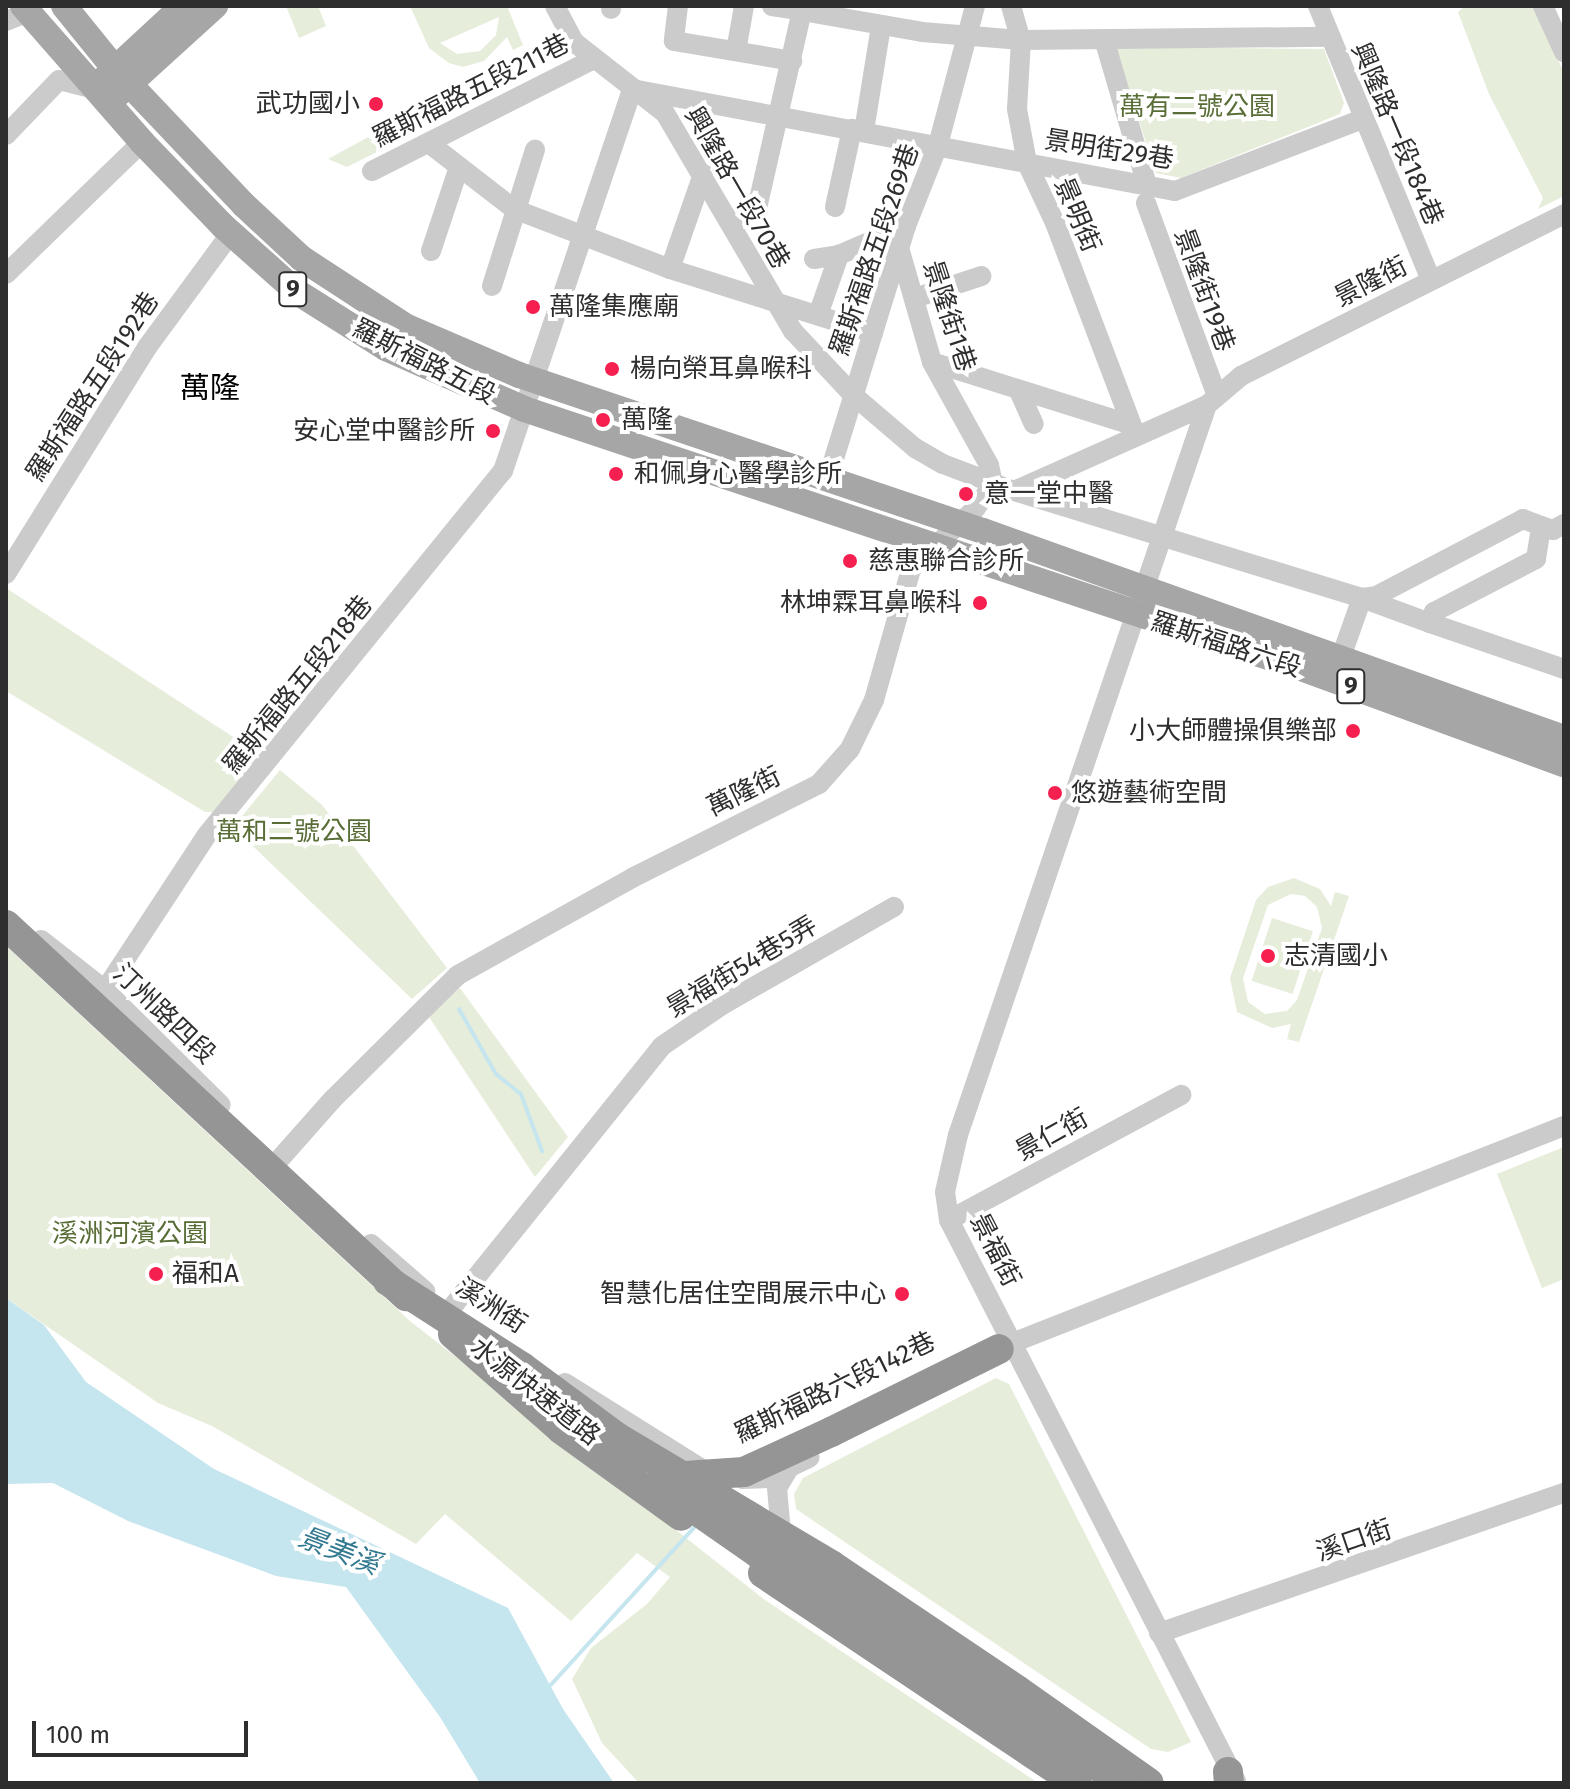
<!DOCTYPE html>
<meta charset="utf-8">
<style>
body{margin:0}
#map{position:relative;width:1570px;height:1789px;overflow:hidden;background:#fff;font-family:"Fira Sans","Noto Sans TC",sans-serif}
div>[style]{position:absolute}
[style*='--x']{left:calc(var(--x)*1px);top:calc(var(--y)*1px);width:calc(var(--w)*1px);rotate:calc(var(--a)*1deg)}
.green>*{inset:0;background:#e7eddb;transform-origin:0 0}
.water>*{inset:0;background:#c5e5ef}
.stream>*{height:4px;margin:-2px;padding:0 2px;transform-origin:2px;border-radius:2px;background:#c5e5ef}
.minor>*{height:20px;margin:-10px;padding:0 10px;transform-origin:10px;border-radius:10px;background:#cbcbcb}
.major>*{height:26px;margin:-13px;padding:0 13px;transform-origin:13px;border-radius:13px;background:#a6a6a6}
.highway>*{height:30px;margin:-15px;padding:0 15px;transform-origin:15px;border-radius:15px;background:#959595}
.highway-bridge>*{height:30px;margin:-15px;padding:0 15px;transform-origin:15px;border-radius:15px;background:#959595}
.dots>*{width:22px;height:22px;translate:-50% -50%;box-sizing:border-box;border:4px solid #fff;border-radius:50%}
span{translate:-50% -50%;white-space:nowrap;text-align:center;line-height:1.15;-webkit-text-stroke:8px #fff;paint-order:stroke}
.shield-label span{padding:2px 6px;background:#fff;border:2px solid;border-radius:6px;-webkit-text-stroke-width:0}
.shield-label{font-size:24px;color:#2e2e2e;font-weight:700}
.street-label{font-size:26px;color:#2e2e2e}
.poi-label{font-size:26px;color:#2e2e2e}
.right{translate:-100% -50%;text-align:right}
.left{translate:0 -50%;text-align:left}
.park-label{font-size:26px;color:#596e37}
.water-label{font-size:28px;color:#337a91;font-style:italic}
.quarter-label{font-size:30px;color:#000}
.frame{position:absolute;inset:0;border:8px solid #2e2e2e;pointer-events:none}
.scale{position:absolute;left:32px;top:1721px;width:216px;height:36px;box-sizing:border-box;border:4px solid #2e2e2e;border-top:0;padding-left:10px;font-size:24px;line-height:28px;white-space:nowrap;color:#2e2e2e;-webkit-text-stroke:6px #fff;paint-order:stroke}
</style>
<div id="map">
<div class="green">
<div style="clip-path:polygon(286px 6px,318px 6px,326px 26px,299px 38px)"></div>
<div style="clip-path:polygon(evenodd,410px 6px,507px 6px,523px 45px,513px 50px,507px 37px,484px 61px,463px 67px,449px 63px,429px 48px,410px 6px,499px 17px,496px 35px,480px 51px,457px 54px,440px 43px,499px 17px)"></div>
<div style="clip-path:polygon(1465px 6px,1534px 6px,1564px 73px,1564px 196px,1538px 209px,1543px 198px,1489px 94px,1458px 12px)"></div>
<div style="clip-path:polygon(1120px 47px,1324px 49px,1344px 103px,1340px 114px,1181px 178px,1156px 173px,1116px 51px)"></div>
<div style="clip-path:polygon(372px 135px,379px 151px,347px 167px,328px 159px)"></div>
<div style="clip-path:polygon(6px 588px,262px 756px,216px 812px,205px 812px,6px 691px)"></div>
<div style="clip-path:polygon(280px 770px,322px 805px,447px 968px,412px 999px,233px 827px)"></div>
<div style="clip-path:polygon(evenodd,1294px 878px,1320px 889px,1331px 906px,1335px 892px,1349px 896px,1299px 1042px,1287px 1039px,1291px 1024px,1272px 1028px,1237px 1012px,1230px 978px,1256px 900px,1268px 887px,1294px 878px,1291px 894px,1305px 896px,1317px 907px,1322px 928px,1297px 1000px,1287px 1011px,1265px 1014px,1248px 1002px,1243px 978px,1268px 905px,1291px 894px)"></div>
<div style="left:1272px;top:918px;width:43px;height:66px;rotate:18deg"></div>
<div style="clip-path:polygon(6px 946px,410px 1321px,765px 1600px,1038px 1783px,639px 1783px,602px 1743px,572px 1679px,591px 1648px,647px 1604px,670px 1577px,637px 1553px,571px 1621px,445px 1514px,416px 1544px,212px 1426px,158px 1403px,6px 1298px)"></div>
<div style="clip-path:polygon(460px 988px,568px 1137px,535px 1177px,427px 1014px)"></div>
<div style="clip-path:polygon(1564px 1147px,1564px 1279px,1542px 1288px,1497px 1174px)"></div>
<div style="clip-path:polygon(996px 1378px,1009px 1384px,1191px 1742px,1168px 1752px,1151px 1749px,796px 1509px,794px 1494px,803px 1478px)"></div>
</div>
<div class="water">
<div style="clip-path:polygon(6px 1298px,44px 1325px,86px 1382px,214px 1469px,508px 1608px,563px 1709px,614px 1783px,480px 1783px,440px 1717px,346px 1587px,276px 1576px,128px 1521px,53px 1483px,6px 1484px)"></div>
</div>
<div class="stream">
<div style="--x:459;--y:1009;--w:75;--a:60.4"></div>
<div style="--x:496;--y:1074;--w:32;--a:39"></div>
<div style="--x:521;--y:1094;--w:61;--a:69.8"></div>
<div style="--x:548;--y:1688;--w:223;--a:-47.7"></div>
</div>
<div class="minor">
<div style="--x:555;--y:6;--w:41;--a:62.2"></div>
<div style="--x:574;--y:42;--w:115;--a:38"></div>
<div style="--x:665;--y:113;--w:253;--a:59.6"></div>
<div style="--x:793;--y:331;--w:88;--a:46.8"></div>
<div style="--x:853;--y:395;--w:82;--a:40.5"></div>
<div style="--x:915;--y:448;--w:32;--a:30"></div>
<div style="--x:943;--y:464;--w:76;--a:20.8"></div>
<div style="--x:1014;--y:491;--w:364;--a:17.1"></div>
<div style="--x:1362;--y:598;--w:14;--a:-8"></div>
<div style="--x:1376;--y:596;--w:166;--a:-27.6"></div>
<div style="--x:1523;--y:519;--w:19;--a:21"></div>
<div style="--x:678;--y:6;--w:35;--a:97"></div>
<div style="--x:674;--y:41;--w:120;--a:9.6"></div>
<div style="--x:772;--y:6;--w:30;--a:9"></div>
<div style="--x:802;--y:11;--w:5;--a:-79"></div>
<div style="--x:1011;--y:6;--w:35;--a:74"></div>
<div style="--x:1021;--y:40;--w:69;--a:93.3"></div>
<div style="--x:1017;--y:109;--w:55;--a:79.5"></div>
<div style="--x:1027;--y:163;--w:66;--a:65"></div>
<div style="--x:1055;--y:223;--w:228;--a:69.2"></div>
<div style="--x:1318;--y:6;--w:296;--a:67.6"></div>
<div style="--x:1543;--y:6;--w:51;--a:65.5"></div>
<div style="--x:611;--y:9;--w:3;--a:-90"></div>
<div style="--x:6;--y:21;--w:24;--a:-22"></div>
<div style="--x:1104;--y:39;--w:152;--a:73.6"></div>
<div style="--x:736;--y:51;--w:46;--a:-79.9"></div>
<div style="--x:864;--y:131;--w:106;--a:-80.8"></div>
<div style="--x:6;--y:135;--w:76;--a:-46.1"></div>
<div style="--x:59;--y:80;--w:36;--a:14"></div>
<div style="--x:430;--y:144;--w:106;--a:37.7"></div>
<div style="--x:514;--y:209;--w:167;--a:21"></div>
<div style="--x:670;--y:269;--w:213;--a:17.5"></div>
<div style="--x:372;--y:171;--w:249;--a:-26.8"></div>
<div style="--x:1146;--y:203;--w:202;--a:69.8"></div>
<div style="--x:835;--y:207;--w:80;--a:-77.7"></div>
<div style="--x:729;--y:220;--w:33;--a:-29"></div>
<div style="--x:758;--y:204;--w:198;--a:-77.2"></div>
<div style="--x:802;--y:11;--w:122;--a:9.9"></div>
<div style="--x:922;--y:32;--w:99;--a:4.6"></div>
<div style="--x:1021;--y:40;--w:308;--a:-0.6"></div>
<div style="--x:431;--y:251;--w:85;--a:-71.6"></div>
<div style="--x:814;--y:259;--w:25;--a:-9"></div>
<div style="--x:670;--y:269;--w:101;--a:-70.8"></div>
<div style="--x:6;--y:274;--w:190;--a:-44.1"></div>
<div style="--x:492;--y:286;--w:143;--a:-72.5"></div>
<div style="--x:915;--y:298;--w:70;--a:-18.4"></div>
<div style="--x:818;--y:315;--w:64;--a:-70.7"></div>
<div style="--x:839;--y:255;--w:73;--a:-23.4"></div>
<div style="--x:932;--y:362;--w:207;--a:17.5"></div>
<div style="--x:1019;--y:391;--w:36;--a:66"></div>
<div style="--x:828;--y:478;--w:264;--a:-72.8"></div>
<div style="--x:906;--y:226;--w:87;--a:-68.4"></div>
<div style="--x:938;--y:145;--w:144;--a:-75.1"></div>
<div style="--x:1014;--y:491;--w:211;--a:-24"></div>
<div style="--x:6;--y:574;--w:269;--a:-58.1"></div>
<div style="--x:148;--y:346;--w:140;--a:-53.7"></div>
<div style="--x:1430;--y:623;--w:142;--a:18.9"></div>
<div style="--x:1340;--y:660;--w:66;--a:-70.5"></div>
<div style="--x:1362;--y:598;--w:72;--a:20.2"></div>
<div style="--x:1430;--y:623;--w:12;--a:-70"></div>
<div style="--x:1434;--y:612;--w:115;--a:-27.5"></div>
<div style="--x:1536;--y:559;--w:33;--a:-81"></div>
<div style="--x:1541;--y:526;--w:13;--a:18"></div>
<div style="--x:1553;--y:530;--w:13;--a:-29"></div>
<div style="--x:41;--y:940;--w:81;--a:38"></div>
<div style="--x:105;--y:990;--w:163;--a:44.8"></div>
<div style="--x:105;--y:990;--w:184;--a:-56.7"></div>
<div style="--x:206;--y:836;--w:471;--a:-50.9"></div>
<div style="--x:503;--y:471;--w:403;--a:-71.3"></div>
<div style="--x:632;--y:89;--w:552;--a:10.64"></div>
<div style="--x:1175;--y:191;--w:201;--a:-21"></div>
<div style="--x:278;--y:1161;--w:81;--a:-48.5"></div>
<div style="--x:332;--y:1100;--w:177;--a:-44.8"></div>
<div style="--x:458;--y:975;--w:199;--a:-29.1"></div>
<div style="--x:632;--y:878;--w:209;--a:-26.7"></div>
<div style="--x:819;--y:784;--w:47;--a:-48.5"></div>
<div style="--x:850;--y:749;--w:55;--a:-63.9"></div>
<div style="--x:874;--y:700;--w:136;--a:-74.2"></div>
<div style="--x:911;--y:569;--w:88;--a:-43.2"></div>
<div style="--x:975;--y:509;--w:31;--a:-54"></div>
<div style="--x:993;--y:484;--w:19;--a:-102"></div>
<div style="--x:989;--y:465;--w:118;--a:-119"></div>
<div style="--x:932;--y:362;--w:119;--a:-106.1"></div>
<div style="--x:949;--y:1220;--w:264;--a:-28.3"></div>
<div style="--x:371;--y:1244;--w:72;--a:41"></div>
<div style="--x:449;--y:1311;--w:340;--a:-51.2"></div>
<div style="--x:662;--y:1046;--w:73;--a:-34.3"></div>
<div style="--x:722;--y:1005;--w:198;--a:-29.7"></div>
<div style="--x:1002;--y:1347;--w:604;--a:-21.47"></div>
<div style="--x:565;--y:1383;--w:171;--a:32.1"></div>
<div style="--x:742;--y:1479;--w:25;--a:-2"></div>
<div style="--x:767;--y:1478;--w:47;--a:-25.5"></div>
<div style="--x:780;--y:1522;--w:34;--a:-95"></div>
<div style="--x:777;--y:1488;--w:23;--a:-59"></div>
<div style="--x:1159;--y:1633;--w:429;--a:-19.1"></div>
<div style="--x:1236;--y:1781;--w:630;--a:-117.09"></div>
<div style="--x:949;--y:1220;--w:28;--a:-98"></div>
<div style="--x:945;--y:1192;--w:58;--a:-77.2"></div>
<div style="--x:958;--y:1135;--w:771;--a:-71.17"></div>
<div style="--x:1207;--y:405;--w:45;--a:-40.5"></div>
<div style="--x:1241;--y:376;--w:361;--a:-26.6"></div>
</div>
<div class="major">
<div style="--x:23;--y:6;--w:181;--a:48.8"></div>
<div style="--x:142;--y:142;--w:117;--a:46"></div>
<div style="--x:223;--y:226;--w:99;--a:41.7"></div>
<div style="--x:297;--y:292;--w:105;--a:32.2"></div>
<div style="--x:386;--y:348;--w:151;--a:23.8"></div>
<div style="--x:524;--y:409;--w:819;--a:18.43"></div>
<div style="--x:1301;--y:668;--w:280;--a:20.1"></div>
<div style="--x:64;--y:6;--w:81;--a:51"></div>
<div style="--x:115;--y:69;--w:187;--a:46.5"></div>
<div style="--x:244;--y:205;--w:78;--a:42.9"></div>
<div style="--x:301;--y:258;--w:126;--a:33.1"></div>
<div style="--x:407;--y:327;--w:122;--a:23.2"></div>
<div style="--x:519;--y:375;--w:490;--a:18.6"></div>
<div style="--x:983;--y:531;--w:617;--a:19.61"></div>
<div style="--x:102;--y:81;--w:110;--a:-42.8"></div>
<div style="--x:119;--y:93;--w:130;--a:-42.2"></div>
</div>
<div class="highway">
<div style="--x:6;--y:925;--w:546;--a:42.85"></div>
<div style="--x:453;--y:1334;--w:144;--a:41.3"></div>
<div style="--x:561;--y:1429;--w:148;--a:35.9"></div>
<div style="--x:831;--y:1432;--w:187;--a:-26.3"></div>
<div style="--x:763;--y:1573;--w:378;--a:33.8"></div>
<div style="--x:1017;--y:1690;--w:161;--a:35.2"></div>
<div style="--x:1228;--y:1772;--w:11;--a:85"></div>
</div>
<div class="highway-bridge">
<div style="--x:388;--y:1281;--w:159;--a:32.7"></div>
<div style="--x:522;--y:1367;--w:119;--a:36.5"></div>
<div style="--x:618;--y:1438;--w:248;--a:30.8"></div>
<div style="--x:831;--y:1565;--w:224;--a:33.9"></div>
<div style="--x:685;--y:1476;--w:59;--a:-3.9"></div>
<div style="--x:744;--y:1472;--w:96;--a:-24.7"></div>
<div style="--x:659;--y:1484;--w:121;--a:34.9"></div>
<div style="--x:758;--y:1553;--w:433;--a:32.1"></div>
</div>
<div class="dots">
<div style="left:376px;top:104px;background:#f5204f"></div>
<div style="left:533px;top:307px;background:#f5204f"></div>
<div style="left:612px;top:369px;background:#f5204f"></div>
<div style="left:603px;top:420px;background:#f5204f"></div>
<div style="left:493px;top:431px;background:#f5204f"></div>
<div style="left:616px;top:474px;background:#f5204f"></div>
<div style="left:966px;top:494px;background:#f5204f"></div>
<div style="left:850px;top:561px;background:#f5204f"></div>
<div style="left:980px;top:603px;background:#f5204f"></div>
<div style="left:1353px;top:731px;background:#f5204f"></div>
<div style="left:1055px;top:793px;background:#f5204f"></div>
<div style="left:1268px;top:956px;background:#f5204f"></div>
<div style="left:156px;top:1274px;background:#f5204f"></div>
<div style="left:902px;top:1294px;background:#f5204f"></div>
</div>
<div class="shield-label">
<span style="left:293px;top:289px">9</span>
<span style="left:1351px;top:686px">9</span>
</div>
<div class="street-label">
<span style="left:471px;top:91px;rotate:-27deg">羅斯福路五段211巷</span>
<span style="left:1397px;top:134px;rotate:67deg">興隆路一段184巷</span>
<span style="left:1109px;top:150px;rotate:9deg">景明街29巷</span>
<span style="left:737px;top:188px;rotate:60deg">興隆路一段70巷</span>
<span style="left:1077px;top:215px;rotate:67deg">景明街</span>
<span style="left:875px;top:250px;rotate:-71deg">羅斯福路五段269巷</span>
<span style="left:1371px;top:282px;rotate:-27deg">景隆街</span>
<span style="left:1204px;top:290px;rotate:70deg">景隆街19巷</span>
<span style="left:949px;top:316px;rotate:72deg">景隆街1巷</span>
<span style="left:424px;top:362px;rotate:27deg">羅斯福路五段</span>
<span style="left:93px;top:387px;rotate:-57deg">羅斯福路五段192巷</span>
<span style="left:1226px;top:645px;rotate:18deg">羅斯福路六段</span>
<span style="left:298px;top:685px;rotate:-51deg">羅斯福路五段218巷</span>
<span style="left:744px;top:792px;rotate:-26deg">萬隆街</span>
<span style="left:742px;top:967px;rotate:-31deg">景福街54巷5弄</span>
<span style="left:164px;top:1014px;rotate:44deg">汀州路四段</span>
<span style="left:1052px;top:1135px;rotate:-29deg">景仁街</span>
<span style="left:995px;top:1250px;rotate:63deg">景福街</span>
<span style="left:491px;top:1306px;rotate:33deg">溪洲街</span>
<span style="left:835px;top:1388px;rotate:-26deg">羅斯福路六段142巷</span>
<span style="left:535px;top:1392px;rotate:38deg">水源快速道路</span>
<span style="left:1354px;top:1541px;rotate:-19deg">溪口街</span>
</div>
<div class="poi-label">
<span class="right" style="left:360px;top:104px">武功國小</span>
<span class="left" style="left:549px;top:307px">萬隆集應廟</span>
<span class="left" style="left:630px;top:369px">楊向榮耳鼻喉科</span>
<span class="left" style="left:621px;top:420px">萬隆</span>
<span class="right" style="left:475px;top:431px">安心堂中醫診所</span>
<span class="left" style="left:634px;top:474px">和佩身心醫學診所</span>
<span class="left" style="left:984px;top:494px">意一堂中醫</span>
<span class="left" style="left:868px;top:561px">慈惠聯合診所</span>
<span class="right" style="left:962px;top:603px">林坤霖耳鼻喉科</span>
<span class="right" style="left:1337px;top:731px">小大師體操俱樂部</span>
<span class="left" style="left:1071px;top:793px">悠遊藝術空間</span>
<span class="left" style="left:1284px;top:956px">志清國小</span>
<span class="left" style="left:172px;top:1274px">福和A</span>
<span class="right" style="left:886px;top:1294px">智慧化居住空間展示中心</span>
</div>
<div class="park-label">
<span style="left:1197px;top:107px">萬有二號公園</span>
<span style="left:294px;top:832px">萬和二號公園</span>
<span style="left:130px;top:1234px">溪洲河濱公園</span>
</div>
<div class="water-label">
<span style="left:339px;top:1551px;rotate:21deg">景美溪</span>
</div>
<div class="quarter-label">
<span style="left:210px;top:388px">萬隆</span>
</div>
<div class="frame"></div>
<div class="scale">100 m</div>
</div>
